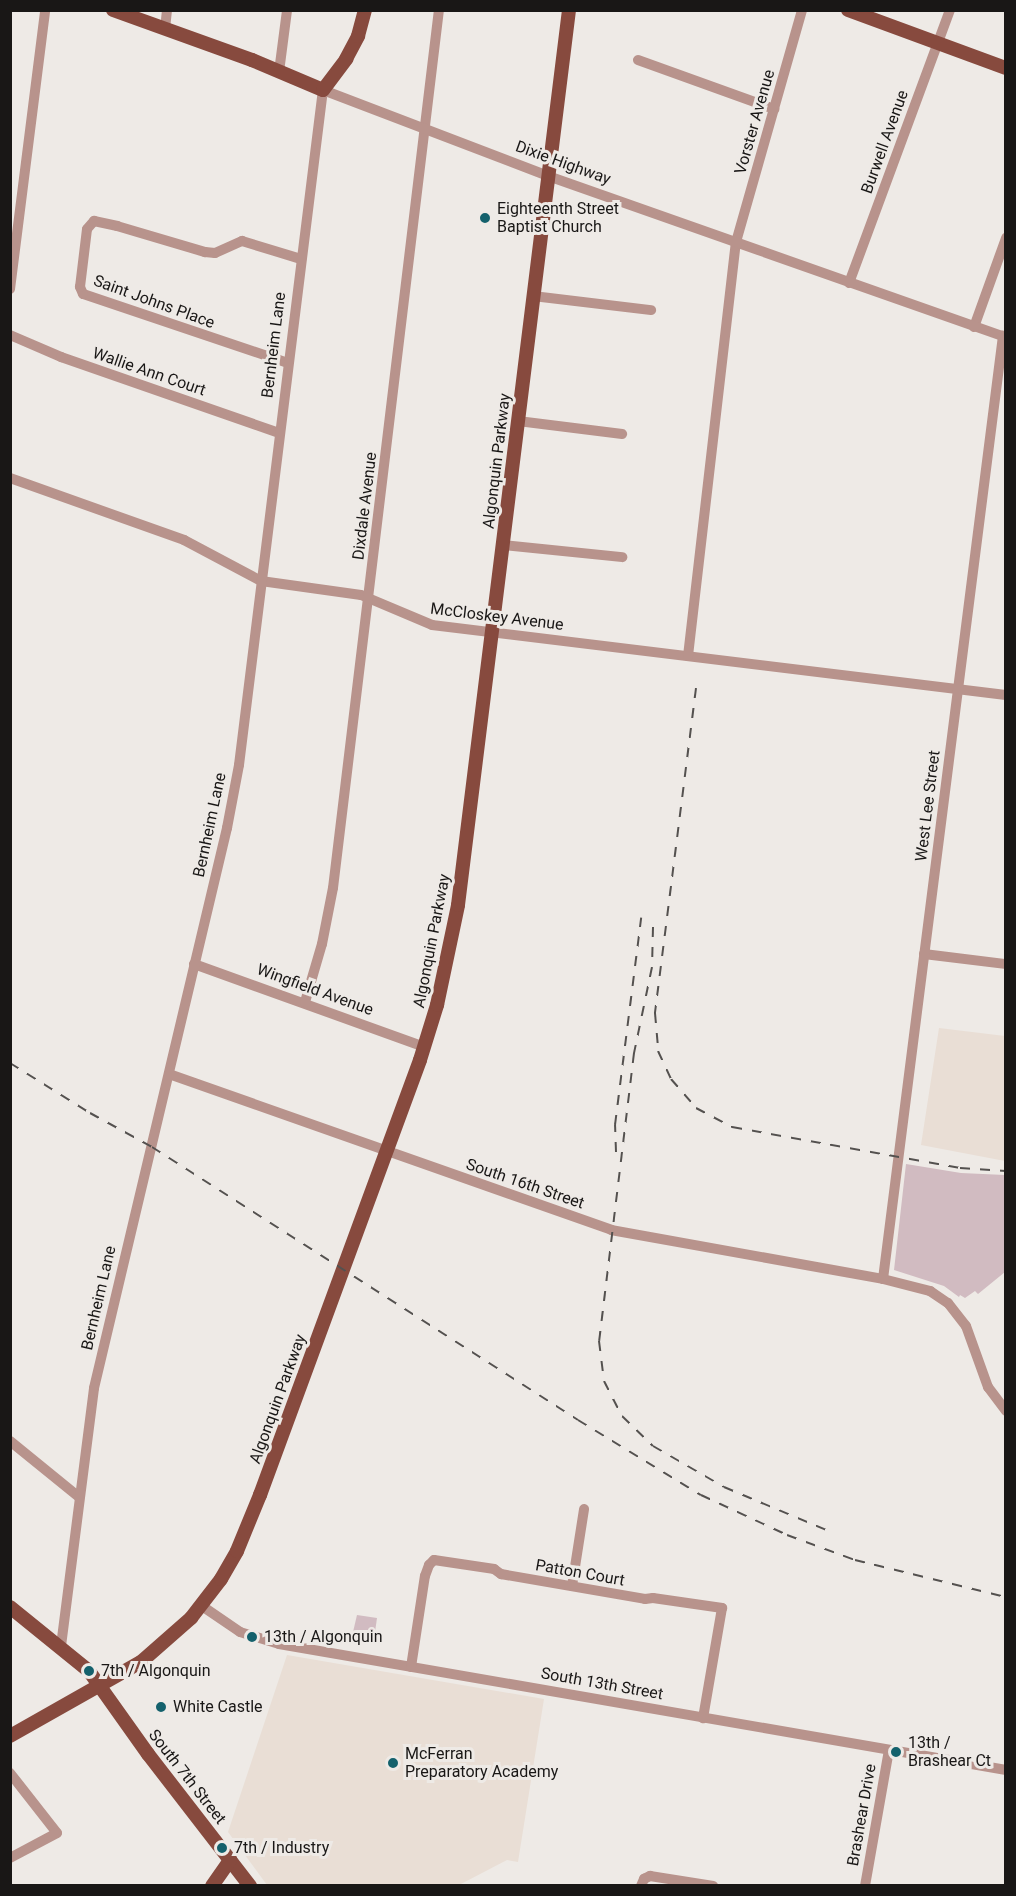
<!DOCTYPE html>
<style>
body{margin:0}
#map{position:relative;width:1016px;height:1896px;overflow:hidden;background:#eeeae6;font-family:Roboto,sans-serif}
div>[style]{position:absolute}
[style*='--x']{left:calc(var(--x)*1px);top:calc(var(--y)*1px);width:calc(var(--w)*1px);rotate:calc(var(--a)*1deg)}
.built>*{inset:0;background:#e9ded5}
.green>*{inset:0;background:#d1bbc1}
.minor>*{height:10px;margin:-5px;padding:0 5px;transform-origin:5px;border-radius:5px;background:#b8938c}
.major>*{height:14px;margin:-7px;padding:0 7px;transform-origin:7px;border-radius:7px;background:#874a3e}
.rail>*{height:2px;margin-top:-1px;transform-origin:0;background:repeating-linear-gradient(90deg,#54514f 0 10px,transparent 0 20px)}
.dots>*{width:16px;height:16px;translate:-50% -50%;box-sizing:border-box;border:3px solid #eeeae6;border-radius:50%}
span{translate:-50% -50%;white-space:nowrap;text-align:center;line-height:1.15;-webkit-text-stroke:6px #eeeae6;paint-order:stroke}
.street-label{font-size:16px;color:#191716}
.poi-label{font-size:16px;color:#191716}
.left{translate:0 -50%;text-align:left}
.frame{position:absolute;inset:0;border:12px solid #191716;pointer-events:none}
</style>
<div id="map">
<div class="built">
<div style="clip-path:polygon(939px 1028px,1005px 1036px,1005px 1161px,921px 1145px)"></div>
<div style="clip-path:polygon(287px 1655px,544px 1699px,518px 1862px,507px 1860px,459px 1885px,267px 1885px,228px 1832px)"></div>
</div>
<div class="green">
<div style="clip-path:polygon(906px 1164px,961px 1173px,1005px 1175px,1005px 1272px,978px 1294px,975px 1291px,965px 1298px,960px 1295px,959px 1297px,944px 1286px,894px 1270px)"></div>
<div style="clip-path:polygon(357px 1615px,377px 1618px,375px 1632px,372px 1635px,353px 1632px)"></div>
</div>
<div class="minor">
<div style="--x:165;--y:29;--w:19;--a:-84"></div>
<div style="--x:638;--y:60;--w:145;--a:19.8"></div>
<div style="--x:279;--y:72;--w:63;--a:-82.6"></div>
<div style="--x:849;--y:283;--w:291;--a:-69.7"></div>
<div style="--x:10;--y:289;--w:281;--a:-82.8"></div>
<div style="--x:533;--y:296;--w:119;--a:6.8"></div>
<div style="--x:974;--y:327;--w:95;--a:-70.2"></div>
<div style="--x:10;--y:335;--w:56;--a:23.3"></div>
<div style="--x:61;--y:357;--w:231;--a:19.2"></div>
<div style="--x:288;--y:363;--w:216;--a:-161.4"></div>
<div style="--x:83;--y:294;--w:8;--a:-113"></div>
<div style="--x:80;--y:287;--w:58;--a:-83.1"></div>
<div style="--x:87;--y:229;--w:11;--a:-49"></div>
<div style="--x:94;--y:221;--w:24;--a:12"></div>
<div style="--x:117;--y:226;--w:92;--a:16.5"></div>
<div style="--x:205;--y:252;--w:10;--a:6"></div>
<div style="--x:215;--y:253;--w:30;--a:-24"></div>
<div style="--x:242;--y:241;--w:62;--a:17"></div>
<div style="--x:518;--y:421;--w:105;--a:7.1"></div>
<div style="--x:10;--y:478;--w:185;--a:19.6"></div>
<div style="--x:184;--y:540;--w:87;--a:28"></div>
<div style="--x:261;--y:581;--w:101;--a:8"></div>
<div style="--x:361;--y:595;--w:77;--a:22.9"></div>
<div style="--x:432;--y:625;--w:578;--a:6.95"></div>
<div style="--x:503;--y:545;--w:120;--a:5.8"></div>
<div style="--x:688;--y:656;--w:417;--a:-83.4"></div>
<div style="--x:736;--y:242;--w:241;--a:-74.1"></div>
<div style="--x:924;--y:954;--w:83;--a:7"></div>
<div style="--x:194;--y:964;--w:245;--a:19.8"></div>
<div style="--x:305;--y:1002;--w:60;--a:-73.7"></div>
<div style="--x:322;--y:944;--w:57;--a:-78.9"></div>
<div style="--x:333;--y:888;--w:884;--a:-83.12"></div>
<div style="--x:169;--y:1074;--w:469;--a:19.4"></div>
<div style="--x:611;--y:1230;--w:276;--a:10.2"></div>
<div style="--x:883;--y:1279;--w:49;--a:14.3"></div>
<div style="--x:930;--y:1291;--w:22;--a:34"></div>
<div style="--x:948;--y:1303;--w:29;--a:52"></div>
<div style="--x:966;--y:1326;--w:65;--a:70.2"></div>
<div style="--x:988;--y:1387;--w:30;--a:53"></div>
<div style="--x:883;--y:1279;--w:951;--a:-82.75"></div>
<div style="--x:10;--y:1441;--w:89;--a:39.1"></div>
<div style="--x:572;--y:1586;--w:78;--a:-81.1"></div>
<div style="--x:202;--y:1606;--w:46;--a:34.4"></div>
<div style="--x:240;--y:1632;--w:41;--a:17.1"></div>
<div style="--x:279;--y:1644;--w:738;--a:9.83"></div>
<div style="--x:61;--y:1646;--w:260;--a:-82.7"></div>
<div style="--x:94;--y:1388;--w:576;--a:-76.64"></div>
<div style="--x:227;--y:828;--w:64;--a:-79.2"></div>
<div style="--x:239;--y:765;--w:680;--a:-82.91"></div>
<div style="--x:323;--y:90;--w:241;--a:20.9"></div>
<div style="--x:548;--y:176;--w:485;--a:19.4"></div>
<div style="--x:411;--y:1667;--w:92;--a:-81.3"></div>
<div style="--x:425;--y:1576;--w:12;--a:-70"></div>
<div style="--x:429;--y:1565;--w:7;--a:-45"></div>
<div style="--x:434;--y:1560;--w:61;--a:8.5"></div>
<div style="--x:494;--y:1569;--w:9;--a:36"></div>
<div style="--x:501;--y:1574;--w:146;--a:9.8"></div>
<div style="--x:645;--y:1599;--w:8;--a:-7"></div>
<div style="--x:653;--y:1598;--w:70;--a:8.2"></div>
<div style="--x:722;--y:1608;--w:112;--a:99.8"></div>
<div style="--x:10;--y:1773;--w:76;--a:51.9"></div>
<div style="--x:57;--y:1833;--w:53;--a:152"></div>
<div style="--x:641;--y:1886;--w:8;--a:-67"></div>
<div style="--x:644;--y:1879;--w:7;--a:-27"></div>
<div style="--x:650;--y:1876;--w:64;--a:9"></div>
<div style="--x:865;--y:1886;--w:138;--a:-80"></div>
</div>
<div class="major">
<div style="--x:113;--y:10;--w:148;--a:19.8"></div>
<div style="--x:252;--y:60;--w:77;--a:22.9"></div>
<div style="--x:323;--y:90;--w:39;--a:-53"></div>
<div style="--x:346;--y:59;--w:26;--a:-62"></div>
<div style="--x:358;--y:36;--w:27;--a:-75"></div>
<div style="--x:848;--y:10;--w:168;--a:20.2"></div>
<div style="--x:10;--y:1607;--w:102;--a:39"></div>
<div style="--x:89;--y:1671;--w:102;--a:54.6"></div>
<div style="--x:148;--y:1754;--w:167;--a:52.3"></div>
<div style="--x:10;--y:1736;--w:150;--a:-29.5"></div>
<div style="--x:141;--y:1662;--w:67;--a:-41.3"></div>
<div style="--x:191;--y:1618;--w:49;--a:-52.4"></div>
<div style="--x:221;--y:1579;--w:32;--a:-60"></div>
<div style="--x:237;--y:1551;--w:61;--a:-67.7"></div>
<div style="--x:260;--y:1495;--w:463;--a:-69.8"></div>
<div style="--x:420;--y:1060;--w:58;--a:-72.8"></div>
<div style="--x:437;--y:1005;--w:102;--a:-78.1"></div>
<div style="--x:458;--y:905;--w:902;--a:-82.93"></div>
<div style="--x:212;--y:1886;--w:32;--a:-55"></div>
</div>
<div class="rail">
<div style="--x:696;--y:688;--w:328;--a:97.2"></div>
<div style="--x:655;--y:1013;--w:38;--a:85"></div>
<div style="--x:658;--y:1051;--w:31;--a:65"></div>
<div style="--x:671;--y:1079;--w:38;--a:49"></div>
<div style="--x:696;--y:1108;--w:41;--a:27.8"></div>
<div style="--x:732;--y:1127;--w:232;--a:10.2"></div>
<div style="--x:960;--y:1168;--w:46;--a:3.7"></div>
<div style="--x:653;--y:927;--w:40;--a:91.4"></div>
<div style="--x:652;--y:967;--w:88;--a:101.8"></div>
<div style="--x:634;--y:1053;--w:290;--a:96.9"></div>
<div style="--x:599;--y:1341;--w:40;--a:82.9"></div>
<div style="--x:604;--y:1381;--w:39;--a:63"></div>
<div style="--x:622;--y:1416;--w:43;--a:44.1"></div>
<div style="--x:653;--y:1446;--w:82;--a:30"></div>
<div style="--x:724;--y:1487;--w:116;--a:22.8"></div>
<div style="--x:10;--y:1063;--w:94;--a:32"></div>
<div style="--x:90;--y:1113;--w:71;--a:28.7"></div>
<div style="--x:152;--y:1147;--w:506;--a:32.65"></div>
<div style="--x:578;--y:1420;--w:144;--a:31.4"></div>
<div style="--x:701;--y:1495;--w:95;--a:24.9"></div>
<div style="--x:787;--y:1535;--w:72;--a:20.2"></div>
<div style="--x:855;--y:1560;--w:155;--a:13.8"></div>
<div style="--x:616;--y:1152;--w:27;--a:-92"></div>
<div style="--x:615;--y:1125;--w:209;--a:-82.8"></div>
</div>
<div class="dots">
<div style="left:485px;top:218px;background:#14616c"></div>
<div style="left:252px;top:1637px;background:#14616c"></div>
<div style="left:89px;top:1671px;background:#14616c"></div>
<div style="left:161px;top:1707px;background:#14616c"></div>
<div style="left:896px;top:1752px;background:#14616c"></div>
<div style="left:393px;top:1763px;background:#14616c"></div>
<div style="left:222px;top:1848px;background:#14616c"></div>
</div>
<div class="street-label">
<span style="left:755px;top:122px;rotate:-74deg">Vorster Avenue</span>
<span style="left:885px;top:142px;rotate:-70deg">Burwell Avenue</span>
<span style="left:563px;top:163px;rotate:20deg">Dixie Highway</span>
<span style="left:154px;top:302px;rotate:20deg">Saint Johns Place</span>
<span style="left:274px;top:345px;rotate:-83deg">Bernheim Lane</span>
<span style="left:149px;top:372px;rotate:19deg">Wallie Ann Court</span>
<span style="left:497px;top:461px;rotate:-83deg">Algonquin Parkway</span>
<span style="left:365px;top:506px;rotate:-83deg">Dixdale Avenue</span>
<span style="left:497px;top:617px;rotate:7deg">McCloskey Avenue</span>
<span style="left:928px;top:806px;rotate:-83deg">West Lee Street</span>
<span style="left:210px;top:825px;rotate:-78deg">Bernheim Lane</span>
<span style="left:432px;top:941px;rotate:-79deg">Algonquin Parkway</span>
<span style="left:315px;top:990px;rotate:20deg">Wingfield Avenue</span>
<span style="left:525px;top:1184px;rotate:19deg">South 16th Street</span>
<span style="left:99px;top:1298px;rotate:-77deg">Bernheim Lane</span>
<span style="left:278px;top:1399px;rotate:-70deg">Algonquin Parkway</span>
<span style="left:580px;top:1573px;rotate:10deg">Patton Court</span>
<span style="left:602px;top:1684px;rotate:10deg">South 13th Street</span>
<span style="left:187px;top:1777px;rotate:52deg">South 7th Street</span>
<span style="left:862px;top:1815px;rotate:-80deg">Brashear Drive</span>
</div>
<div class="poi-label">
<span class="left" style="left:497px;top:218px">Eighteenth Street<br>Baptist Church</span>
<span class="left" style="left:264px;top:1637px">13th / Algonquin</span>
<span class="left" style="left:101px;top:1671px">7th / Algonquin</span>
<span class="left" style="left:173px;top:1707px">White Castle</span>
<span class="left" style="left:908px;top:1752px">13th /<br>Brashear Ct</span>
<span class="left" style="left:405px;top:1763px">McFerran<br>Preparatory Academy</span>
<span class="left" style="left:234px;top:1848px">7th / Industry</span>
</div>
<div class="frame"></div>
</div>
